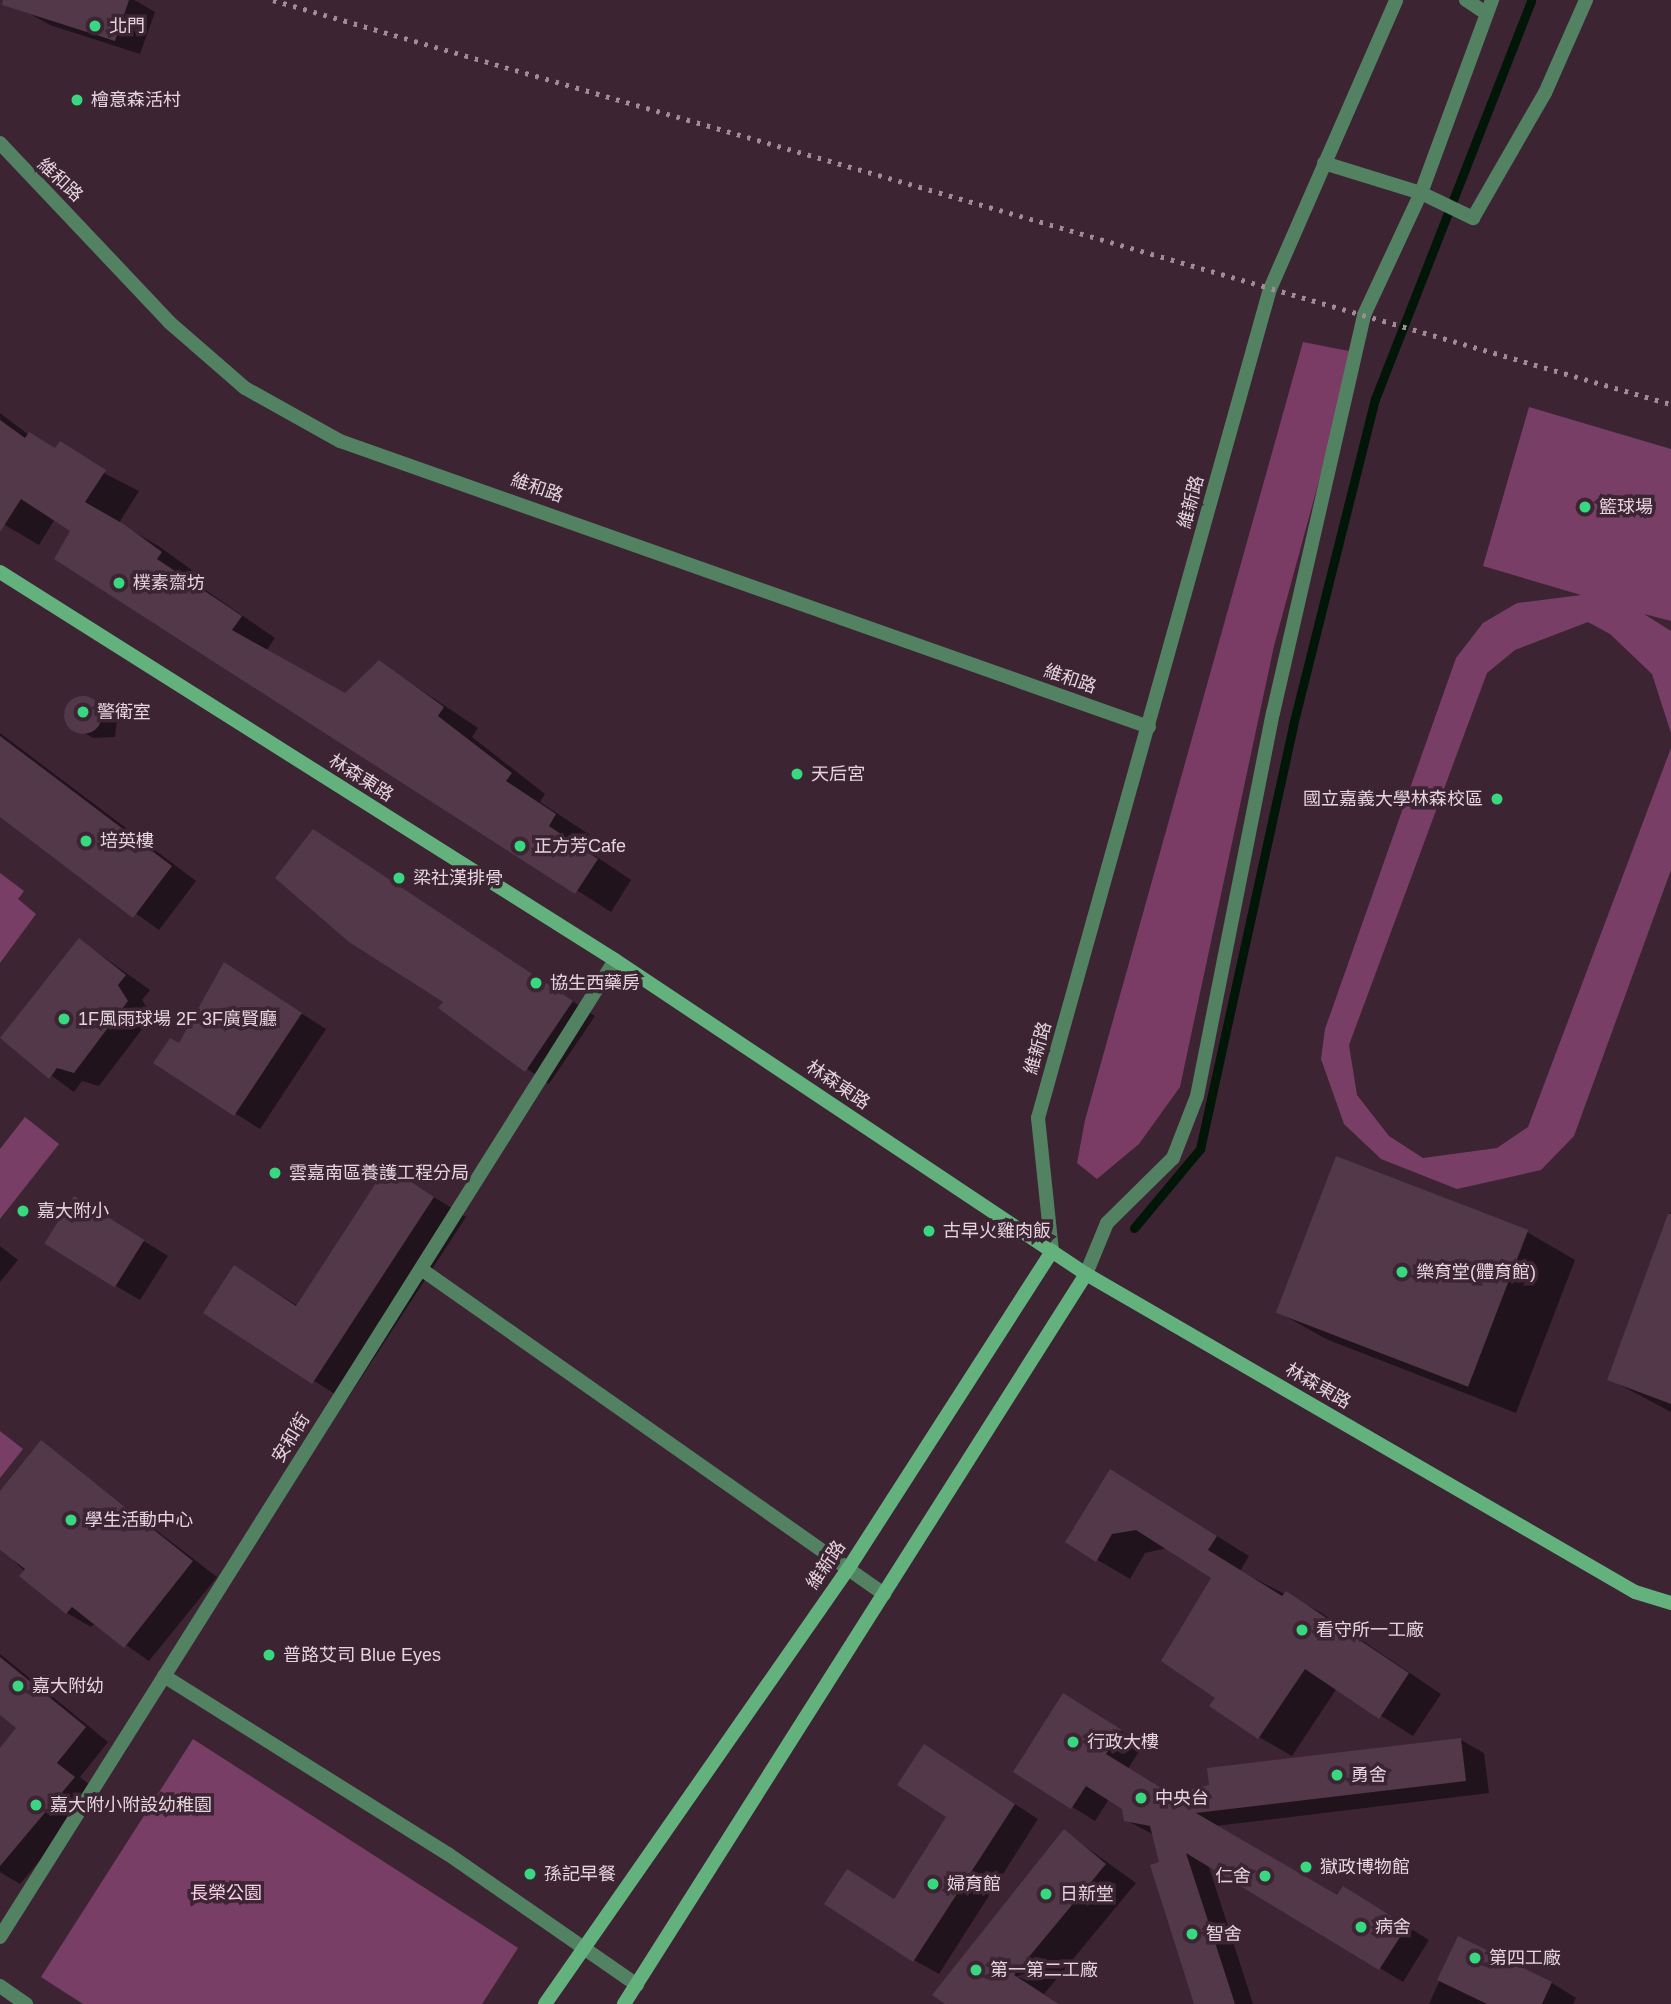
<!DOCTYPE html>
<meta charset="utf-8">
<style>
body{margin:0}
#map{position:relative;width:1671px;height:2004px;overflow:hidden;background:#3c2433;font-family:Arial,"Noto Sans TC",sans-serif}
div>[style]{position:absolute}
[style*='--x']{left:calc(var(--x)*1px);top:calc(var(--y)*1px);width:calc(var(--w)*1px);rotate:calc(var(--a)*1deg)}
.green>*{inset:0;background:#793e65}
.forest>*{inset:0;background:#7a3b64}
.shadow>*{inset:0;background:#0007}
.stream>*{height:9px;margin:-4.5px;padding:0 4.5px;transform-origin:4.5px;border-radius:4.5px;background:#021608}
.building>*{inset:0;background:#523848;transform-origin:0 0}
.round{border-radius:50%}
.street>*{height:14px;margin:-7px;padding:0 7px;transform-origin:7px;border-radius:7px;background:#528261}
.secondary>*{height:14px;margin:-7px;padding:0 7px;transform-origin:7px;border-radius:7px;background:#63b27e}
.rail>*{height:5px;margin-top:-2.5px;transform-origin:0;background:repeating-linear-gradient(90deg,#9f8c97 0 3.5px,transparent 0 10.5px)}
.dots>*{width:19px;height:19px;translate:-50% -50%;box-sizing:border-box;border:4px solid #3c2433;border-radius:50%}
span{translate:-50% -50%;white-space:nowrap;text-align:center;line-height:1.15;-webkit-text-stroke:7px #3c2433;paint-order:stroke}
.poi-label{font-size:18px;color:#e4d4dd}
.left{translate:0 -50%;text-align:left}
.right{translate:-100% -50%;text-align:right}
.street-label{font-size:18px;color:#e4d4dd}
.park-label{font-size:18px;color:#f8d1e8}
</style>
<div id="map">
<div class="green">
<div style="clip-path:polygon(1529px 407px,1671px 449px,1671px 621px,1644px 614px,1671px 631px,1671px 733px,1652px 674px,1610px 634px,1588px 622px,1515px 650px,1487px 673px,1349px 1045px,1357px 1095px,1389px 1136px,1423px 1158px,1497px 1148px,1528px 1127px,1671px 748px,1671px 870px,1574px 1136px,1541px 1170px,1457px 1189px,1381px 1159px,1344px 1124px,1321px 1059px,1325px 1029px,1456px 658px,1483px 623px,1517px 603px,1581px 595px,1483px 566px)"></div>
<div style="clip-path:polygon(0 873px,24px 891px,18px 899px,36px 914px,0 963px)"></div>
<div style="clip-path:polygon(25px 1117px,59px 1144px,0 1219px,0 1149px)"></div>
<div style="clip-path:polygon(0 1431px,23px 1449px,0 1478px)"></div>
<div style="clip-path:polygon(193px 1739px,518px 1948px,482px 2004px,83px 2004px,41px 1977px)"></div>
</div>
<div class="forest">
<div style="clip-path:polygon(1303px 342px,1354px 352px,1274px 646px,1180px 1087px,1139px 1144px,1097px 1179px,1077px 1163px,1085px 1120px)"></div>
</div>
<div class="shadow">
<div style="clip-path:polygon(29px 0,134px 0,155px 12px,140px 54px,50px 25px,25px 11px)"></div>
<div style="clip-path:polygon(0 413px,29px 435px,139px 491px,119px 523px,160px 547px,196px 573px,191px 580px,275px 638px,266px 651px,345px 695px,379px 662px,478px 728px,472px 737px,545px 794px,540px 802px,590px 835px,582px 847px,631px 880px,611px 912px,56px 558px,73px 530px,55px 519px,39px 545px,5px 525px)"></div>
<div style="clip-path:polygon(81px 699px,117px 720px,115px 737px,93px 738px,76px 728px,64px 714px,68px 703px)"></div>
<div style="clip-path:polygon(0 733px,196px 881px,159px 930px,0 815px)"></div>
<div style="clip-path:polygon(313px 831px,595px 1016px,549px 1084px,441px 1008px,446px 1001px)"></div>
<div style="clip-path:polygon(80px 940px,150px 990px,142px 1000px,152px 1016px,99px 1086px,82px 1081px,74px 1092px,1px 1039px)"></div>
<div style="clip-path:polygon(225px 965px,326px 1029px,260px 1129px,156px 1063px,180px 1045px)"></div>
<div style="clip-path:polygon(387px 1168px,466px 1217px,346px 1401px,205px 1312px,235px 1267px,298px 1306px)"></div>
<div style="clip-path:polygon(1671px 1211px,1671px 1412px,1609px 1379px)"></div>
<div style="clip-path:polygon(99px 1213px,168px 1256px,140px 1300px,116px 1286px)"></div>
<div style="clip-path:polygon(1527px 1232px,1575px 1260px,1516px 1413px,1326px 1339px,1278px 1312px)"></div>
<div style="clip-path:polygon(0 1246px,18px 1260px,0 1282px)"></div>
<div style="clip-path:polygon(41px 1442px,217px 1577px,149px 1661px,95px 1623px,91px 1627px,67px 1613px,0 1547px,0 1494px)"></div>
<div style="clip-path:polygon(1143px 1490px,1249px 1556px,1240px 1571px,1320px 1612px,1441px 1694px,1413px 1736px,1337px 1688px,1292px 1756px,1259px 1737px,1217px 1697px,1213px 1578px,1167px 1548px,1145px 1553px,1130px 1579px,1067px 1542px)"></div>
<div style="clip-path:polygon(0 1654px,108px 1742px,80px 1777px,98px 1792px,20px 1884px,0 1872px,0 1752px,19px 1728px,0 1712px)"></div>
<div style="clip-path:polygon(1086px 1708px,1143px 1745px,1128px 1769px,1171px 1796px,1461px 1740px,1484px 1753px,1489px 1793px,1215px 1826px,1338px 1898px,1366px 1901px,1429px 1940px,1403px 1982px,1208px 1864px,1253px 2004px,1196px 2004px,1154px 1835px,1126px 1820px,1124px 1808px,1109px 1799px,1095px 1821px,1015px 1771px)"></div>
<div style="clip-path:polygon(949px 1761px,1038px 1819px,939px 1974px,914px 1960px,895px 1900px,949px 1817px)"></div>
<div style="clip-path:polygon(1065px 1832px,1136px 1883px,1044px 1994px,1059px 2004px,949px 2004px)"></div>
<div style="clip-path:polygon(1459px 1938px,1552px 1983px,1576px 1998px,1573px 2004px,1429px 2004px)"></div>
</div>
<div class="stream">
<div style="--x:1134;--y:1228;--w:103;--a:-50.1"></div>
<div style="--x:1200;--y:1149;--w:434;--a:-77.6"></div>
<div style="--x:1293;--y:725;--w:336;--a:-75.9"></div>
<div style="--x:1375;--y:399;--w:428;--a:-68.6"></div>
</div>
<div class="building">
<div style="clip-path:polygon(3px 0,129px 0,115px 41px,2px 5px)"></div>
<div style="clip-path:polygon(0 420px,25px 438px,29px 432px,55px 448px,60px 441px,106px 470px,85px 502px,125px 525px,162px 552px,157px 559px,242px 616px,232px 630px,345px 693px,379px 660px,444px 707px,438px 716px,512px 773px,506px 781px,556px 814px,549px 826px,598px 859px,575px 894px,54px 559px,70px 531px,21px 499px,0 532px)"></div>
<div class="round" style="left:64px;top:696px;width:38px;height:38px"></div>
<div style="clip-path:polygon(0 736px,172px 866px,133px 918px,0 817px)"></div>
<div style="clip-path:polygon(313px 829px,573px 1001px,525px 1072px,438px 1008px,443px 1002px,349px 942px,275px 878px)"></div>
<div style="clip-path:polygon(79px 938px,126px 975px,118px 985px,128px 1001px,74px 1073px,57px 1068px,49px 1079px,0 1038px)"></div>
<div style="clip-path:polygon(224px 962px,302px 1013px,234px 1116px,153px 1063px,170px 1038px,179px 1043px)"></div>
<div style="left:1336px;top:1156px;width:206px;height:168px;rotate:21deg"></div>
<div style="clip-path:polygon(387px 1166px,434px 1197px,312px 1384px,203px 1313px,234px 1265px,296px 1306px)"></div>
<div style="left:74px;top:1196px;width:83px;height:56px;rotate:32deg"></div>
<div style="clip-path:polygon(1668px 1214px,1671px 1214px,1671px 1404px,1607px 1380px)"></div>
<div style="clip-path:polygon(41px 1440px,193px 1561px,124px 1648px,72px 1607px,66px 1614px,19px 1576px,25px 1569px,0 1550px,0 1491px)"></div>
<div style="clip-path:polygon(1110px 1469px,1217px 1536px,1208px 1550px,1282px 1596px,1286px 1591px,1409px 1673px,1379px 1719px,1305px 1669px,1258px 1739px,1209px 1706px,1215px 1698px,1161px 1661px,1211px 1578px,1136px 1530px,1112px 1534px,1096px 1562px,1065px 1542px)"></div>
<div style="clip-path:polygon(0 1657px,86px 1727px,57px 1763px,75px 1777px,0 1866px,0 1748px,16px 1728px,0 1715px)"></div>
<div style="clip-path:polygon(1063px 1693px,1122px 1730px,1106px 1754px,1171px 1794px,1209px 1785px,1207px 1768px,1461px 1738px,1466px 1781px,1196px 1813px,1337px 1895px,1343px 1886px,1407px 1926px,1379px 1970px,1186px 1853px,1235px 2004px,1194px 2004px,1150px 1865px,1159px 1862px,1150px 1826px,1124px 1821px,1122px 1809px,1086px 1786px,1071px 1809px,1013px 1772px)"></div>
<div style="clip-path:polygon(924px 1744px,1015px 1804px,913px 1962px,824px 1904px,847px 1869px,894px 1899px,946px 1817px,897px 1785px)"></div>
<div style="clip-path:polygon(1064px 1829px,1106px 1864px,1014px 1975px,1059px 2004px,945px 2004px,932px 1995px)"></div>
<div style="clip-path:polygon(1458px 1936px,1552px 1982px,1542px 2004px,1487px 2004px,1437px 1980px)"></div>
</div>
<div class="street">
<div style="--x:1466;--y:0;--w:24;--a:33"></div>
<div style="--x:0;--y:143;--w:246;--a:46.6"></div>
<div style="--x:169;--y:322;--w:101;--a:41"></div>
<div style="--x:245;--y:388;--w:109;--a:29.2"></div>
<div style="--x:340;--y:441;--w:858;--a:19.47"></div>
<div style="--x:1324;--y:163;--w:102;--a:17.2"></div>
<div style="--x:1421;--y:193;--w:58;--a:25.7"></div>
<div style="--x:1473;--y:218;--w:144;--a:-60.1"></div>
<div style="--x:1545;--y:93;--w:102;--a:-66.2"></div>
<div style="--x:1052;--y:1251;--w:134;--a:-96"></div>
<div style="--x:1038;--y:1118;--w:861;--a:-74.37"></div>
<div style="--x:1270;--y:289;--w:315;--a:-66.4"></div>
<div style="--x:421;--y:1269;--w:566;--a:35.07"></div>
<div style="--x:1086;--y:1274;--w:55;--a:-67.6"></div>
<div style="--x:1107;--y:1223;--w:93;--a:-44.6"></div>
<div style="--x:1173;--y:1158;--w:66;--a:-68.8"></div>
<div style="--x:1197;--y:1096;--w:390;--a:-78.8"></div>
<div style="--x:1273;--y:713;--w:408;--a:-77.1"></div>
<div style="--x:1364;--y:315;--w:135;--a:-65"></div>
<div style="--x:1421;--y:193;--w:206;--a:-69.8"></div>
<div style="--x:164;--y:1676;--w:335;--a:32.1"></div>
<div style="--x:448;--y:1854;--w:230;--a:34.7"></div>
<div style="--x:0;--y:1937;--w:1154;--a:-57.81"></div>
<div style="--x:0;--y:1986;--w:32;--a:35"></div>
</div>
<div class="secondary">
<div style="--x:0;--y:572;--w:727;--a:32.25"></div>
<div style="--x:615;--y:960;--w:566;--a:33.69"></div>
<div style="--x:1086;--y:1274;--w:634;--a:30.08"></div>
<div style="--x:1635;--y:1592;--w:38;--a:17"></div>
<div style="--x:545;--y:2004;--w:530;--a:-55.14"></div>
<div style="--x:848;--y:1569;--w:378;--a:-57.3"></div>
<div style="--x:624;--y:2004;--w:864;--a:-57.67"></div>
</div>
<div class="rail">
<div style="--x:273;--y:0;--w:1455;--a:16.12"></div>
</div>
<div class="dots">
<div style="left:95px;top:26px;background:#38d880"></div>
<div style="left:77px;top:100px;background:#38d880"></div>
<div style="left:1585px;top:507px;background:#38d880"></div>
<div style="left:119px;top:583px;background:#38d880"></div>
<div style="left:83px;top:712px;background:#38d880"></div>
<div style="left:797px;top:774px;background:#38d880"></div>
<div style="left:1497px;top:799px;background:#38d880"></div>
<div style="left:86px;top:841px;background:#38d880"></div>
<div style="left:520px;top:846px;background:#38d880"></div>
<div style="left:399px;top:878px;background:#38d880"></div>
<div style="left:536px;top:983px;background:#38d880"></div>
<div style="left:64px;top:1019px;background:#38d880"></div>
<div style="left:275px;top:1173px;background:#38d880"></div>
<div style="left:23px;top:1211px;background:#38d880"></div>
<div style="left:929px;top:1231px;background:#38d880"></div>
<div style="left:1402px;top:1272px;background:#38d880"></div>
<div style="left:71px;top:1520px;background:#38d880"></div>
<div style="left:1302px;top:1630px;background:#38d880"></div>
<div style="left:269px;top:1655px;background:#38d880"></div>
<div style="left:18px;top:1686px;background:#38d880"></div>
<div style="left:1073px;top:1742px;background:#38d880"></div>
<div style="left:1337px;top:1775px;background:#38d880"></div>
<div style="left:1141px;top:1798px;background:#38d880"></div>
<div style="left:36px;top:1805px;background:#38d880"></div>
<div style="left:1306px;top:1867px;background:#38d880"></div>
<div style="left:530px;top:1874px;background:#38d880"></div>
<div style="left:1265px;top:1876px;background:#38d880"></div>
<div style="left:933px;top:1884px;background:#38d880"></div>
<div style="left:1046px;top:1894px;background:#38d880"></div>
<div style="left:1361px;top:1927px;background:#38d880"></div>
<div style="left:1192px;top:1934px;background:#38d880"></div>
<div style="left:1475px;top:1958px;background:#38d880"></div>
<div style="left:976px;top:1970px;background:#38d880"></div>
</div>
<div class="poi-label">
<span class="left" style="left:109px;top:26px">北門</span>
<span class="left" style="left:91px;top:100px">檜意森活村</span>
<span class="left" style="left:1599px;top:507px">籃球場</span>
<span class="left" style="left:133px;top:583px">樸素齋坊</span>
<span class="left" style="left:97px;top:712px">警衛室</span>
<span class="left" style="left:811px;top:774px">天后宮</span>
<span class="right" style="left:1483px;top:799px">國立嘉義大學林森校區</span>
<span class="left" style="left:100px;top:841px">培英樓</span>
<span class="left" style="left:534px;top:846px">正方芳Cafe</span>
<span class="left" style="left:413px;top:878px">梁社漢排骨</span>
<span class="left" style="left:550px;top:983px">協生西藥房</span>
<span class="left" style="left:78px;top:1019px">1F風雨球場 2F 3F廣賢廳</span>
<span class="left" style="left:289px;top:1173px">雲嘉南區養護工程分局</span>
<span class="left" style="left:37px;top:1211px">嘉大附小</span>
<span class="left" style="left:943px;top:1231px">古早火雞肉飯</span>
<span class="left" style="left:1416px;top:1272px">樂育堂(體育館)</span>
<span class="left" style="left:85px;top:1520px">學生活動中心</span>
<span class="left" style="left:1316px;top:1630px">看守所一工廠</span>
<span class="left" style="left:283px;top:1655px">普路艾司 Blue Eyes</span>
<span class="left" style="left:32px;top:1686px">嘉大附幼</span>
<span class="left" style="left:1087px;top:1742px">行政大樓</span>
<span class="left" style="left:1351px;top:1775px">勇舍</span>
<span class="left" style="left:1155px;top:1798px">中央台</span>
<span class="left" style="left:50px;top:1805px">嘉大附小附設幼稚園</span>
<span class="left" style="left:1320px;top:1867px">獄政博物館</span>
<span class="left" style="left:544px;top:1874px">孫記早餐</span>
<span class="right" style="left:1251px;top:1876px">仁舍</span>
<span class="left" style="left:947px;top:1884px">婦育館</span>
<span class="left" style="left:1060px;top:1894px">日新堂</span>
<span class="left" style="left:1375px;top:1927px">病舍</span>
<span class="left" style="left:1206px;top:1934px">智舍</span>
<span class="left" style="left:1489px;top:1958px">第四工廠</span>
<span class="left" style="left:990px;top:1970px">第一第二工廠</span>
</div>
<div class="street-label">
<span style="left:60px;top:180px;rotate:43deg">維和路</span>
<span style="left:537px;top:488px;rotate:19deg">維和路</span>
<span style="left:1191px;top:502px;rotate:-75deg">維新路</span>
<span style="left:1070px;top:679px;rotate:19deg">維和路</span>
<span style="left:361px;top:778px;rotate:32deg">林森東路</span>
<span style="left:1038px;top:1048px;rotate:-74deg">維新路</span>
<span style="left:838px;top:1085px;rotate:34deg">林森東路</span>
<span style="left:1318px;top:1386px;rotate:30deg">林森東路</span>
<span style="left:291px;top:1438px;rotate:-58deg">安和街</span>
<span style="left:826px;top:1565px;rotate:-56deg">維新路</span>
</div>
<div class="park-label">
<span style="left:226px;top:1893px">長榮公園</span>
</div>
</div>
